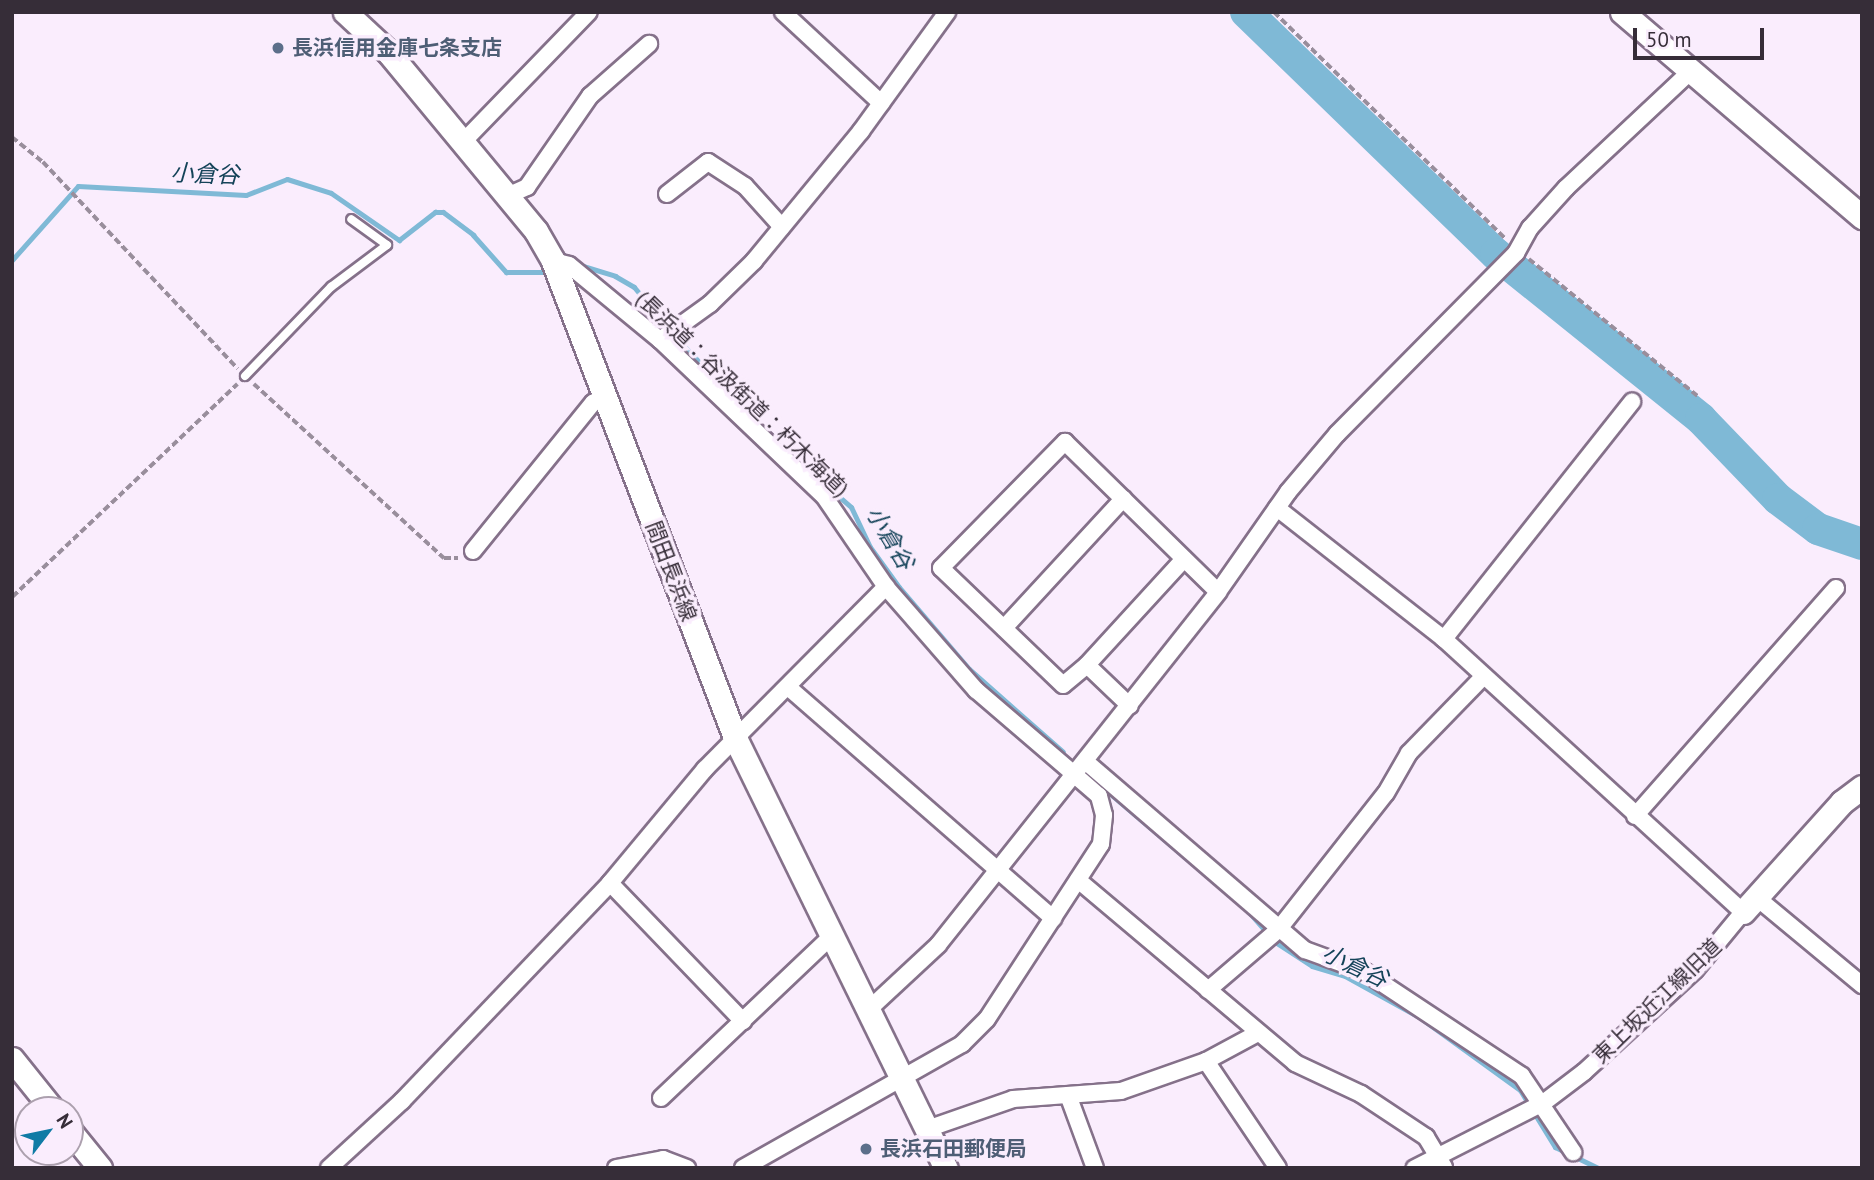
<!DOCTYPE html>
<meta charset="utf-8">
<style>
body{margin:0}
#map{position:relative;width:1874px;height:1180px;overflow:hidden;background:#faedfd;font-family:"PT Sans","Noto Sans JP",sans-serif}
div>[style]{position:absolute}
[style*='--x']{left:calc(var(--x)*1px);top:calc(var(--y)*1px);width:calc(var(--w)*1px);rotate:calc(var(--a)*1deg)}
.stream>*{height:5px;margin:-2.5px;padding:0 2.5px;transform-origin:2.5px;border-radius:2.5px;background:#7fb9d6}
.river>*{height:32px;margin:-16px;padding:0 16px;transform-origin:16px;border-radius:16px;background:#7fb9d6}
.path>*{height:3.5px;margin-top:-1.75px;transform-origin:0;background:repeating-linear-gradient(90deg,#998e9c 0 7px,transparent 0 10.5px)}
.roads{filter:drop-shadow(2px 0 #85718a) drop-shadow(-2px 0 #85718a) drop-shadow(0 2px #85718a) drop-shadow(0 -2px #85718a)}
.lane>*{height:8px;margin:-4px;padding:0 4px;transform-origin:4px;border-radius:4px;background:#fff}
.street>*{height:16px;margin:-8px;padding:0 8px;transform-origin:8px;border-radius:8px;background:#fff}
.secondary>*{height:23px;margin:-11.5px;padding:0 11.5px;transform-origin:11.5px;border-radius:11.5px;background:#fff}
.dots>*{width:19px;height:19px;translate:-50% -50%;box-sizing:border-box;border:4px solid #faedfd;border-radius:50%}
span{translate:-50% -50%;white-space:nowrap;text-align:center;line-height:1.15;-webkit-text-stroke:7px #faedfd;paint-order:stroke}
.service-label{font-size:21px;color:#4e5e75;font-weight:700}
.left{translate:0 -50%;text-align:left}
.street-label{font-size:21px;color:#362d38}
.water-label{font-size:23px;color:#144359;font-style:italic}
.frame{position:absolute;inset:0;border:14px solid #362d38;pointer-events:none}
.north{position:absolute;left:14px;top:1096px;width:70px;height:70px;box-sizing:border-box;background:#faedfd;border:2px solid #aca0ae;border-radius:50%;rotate:58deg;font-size:19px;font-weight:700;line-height:28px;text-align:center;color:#362d38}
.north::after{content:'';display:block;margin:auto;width:24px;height:32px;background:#107ba5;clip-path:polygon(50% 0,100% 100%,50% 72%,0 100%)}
.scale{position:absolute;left:1633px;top:28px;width:131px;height:32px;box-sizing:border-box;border:4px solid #362d38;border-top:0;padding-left:9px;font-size:21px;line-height:24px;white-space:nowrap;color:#362d38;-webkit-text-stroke:5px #faedfd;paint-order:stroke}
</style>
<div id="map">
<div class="stream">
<div style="--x:12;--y:260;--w:99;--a:-48.3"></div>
<div style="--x:78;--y:186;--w:168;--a:3.1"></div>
<div style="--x:246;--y:195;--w:44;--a:-21.3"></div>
<div style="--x:287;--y:179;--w:46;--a:17.7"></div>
<div style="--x:331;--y:193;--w:83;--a:34.7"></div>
<div style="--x:399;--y:240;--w:46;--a:-37.9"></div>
<div style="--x:435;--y:212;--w:8;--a:0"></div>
<div style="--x:443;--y:212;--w:38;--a:37"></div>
<div style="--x:473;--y:235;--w:50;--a:48.3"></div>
<div style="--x:506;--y:272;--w:40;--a:0"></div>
<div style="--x:583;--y:266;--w:34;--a:17"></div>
<div style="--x:615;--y:276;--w:22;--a:30"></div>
<div style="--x:634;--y:287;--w:47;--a:50.2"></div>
<div style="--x:683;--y:345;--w:74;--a:46.6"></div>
<div style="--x:799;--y:462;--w:69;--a:40.9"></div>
<div style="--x:851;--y:507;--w:44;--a:64.6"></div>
<div style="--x:870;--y:547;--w:49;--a:54.1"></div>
<div style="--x:899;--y:587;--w:108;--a:49.5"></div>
<div style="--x:969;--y:669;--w:125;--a:41.4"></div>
<div style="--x:1100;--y:785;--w:194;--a:40.4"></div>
<div style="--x:1248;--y:911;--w:41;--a:48.9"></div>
<div style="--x:1275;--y:942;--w:44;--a:33"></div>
<div style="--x:1312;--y:966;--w:34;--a:17"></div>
<div style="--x:1345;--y:976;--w:85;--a:29"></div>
<div style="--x:1419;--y:1017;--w:125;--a:35.9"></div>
<div style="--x:1520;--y:1090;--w:67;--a:58.4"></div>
<div style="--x:1555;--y:1147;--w:48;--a:26"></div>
</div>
<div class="river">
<div style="--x:1246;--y:12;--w:348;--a:44.1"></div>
<div style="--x:1496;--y:254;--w:263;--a:38.8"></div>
<div style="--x:1701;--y:419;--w:111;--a:46.1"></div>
<div style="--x:1778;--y:499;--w:50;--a:36.9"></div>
<div style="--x:1818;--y:529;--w:46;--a:18.8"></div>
</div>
<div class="path">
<div style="--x:1274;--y:12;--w:323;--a:44.4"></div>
<div style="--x:12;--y:137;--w:40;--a:39"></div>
<div style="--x:43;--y:162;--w:284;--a:46.7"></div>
<div style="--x:1529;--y:259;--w:219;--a:39.1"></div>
<div style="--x:254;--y:384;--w:258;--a:42.5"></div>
<div style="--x:444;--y:558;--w:14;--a:0"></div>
<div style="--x:12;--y:597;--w:310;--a:-43.4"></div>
</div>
<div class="roads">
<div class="lane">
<div style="--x:245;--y:376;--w:124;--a:-46"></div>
<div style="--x:331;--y:287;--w:70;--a:-36.9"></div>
<div style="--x:387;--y:245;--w:44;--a:-144.2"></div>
</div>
<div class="street">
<div style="--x:783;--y:12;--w:134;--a:42.9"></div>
<div style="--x:462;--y:143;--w:182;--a:-45.9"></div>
<div style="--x:667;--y:194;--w:52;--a:-38"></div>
<div style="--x:708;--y:162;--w:44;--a:33"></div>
<div style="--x:745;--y:186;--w:55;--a:47.9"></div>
<div style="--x:507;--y:196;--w:22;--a:-24"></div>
<div style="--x:527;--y:187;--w:111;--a:-55.3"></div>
<div style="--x:590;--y:96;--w:79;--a:-41.4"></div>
<div style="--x:553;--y:261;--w:16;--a:14"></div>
<div style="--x:569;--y:265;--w:118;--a:39.5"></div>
<div style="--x:660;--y:340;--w:226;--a:43.6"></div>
<div style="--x:824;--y:496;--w:110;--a:55.7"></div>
<div style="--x:886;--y:587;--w:137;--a:48.9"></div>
<div style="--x:976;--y:690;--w:129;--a:40.6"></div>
<div style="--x:1074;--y:774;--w:218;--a:128.5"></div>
<div style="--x:938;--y:945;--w:96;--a:137.1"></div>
<div style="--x:660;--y:340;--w:62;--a:-35.8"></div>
<div style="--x:710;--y:304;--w:62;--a:-44.3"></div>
<div style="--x:754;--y:261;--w:168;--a:-50.5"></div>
<div style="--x:861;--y:131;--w:147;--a:-54.1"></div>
<div style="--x:1277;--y:508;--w:212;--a:38.1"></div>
<div style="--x:1444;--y:639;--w:405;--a:42.4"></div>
<div style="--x:1743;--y:912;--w:75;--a:129.6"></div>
<div style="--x:1695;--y:970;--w:151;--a:137.4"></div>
<div style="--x:1584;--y:1072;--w:51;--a:142.9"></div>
<div style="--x:1543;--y:1103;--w:144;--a:153.1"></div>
<div style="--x:473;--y:551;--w:191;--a:-51"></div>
<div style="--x:593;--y:403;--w:13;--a:-29"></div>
<div style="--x:1184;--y:559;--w:144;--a:132.5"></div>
<div style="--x:1087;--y:665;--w:31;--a:140"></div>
<div style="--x:1063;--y:685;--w:169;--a:-136.2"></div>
<div style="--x:941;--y:568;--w:177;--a:-45.5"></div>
<div style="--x:1065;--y:442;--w:214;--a:44.4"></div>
<div style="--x:1004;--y:628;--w:176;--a:-47.3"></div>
<div style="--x:1444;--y:639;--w:303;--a:-51.6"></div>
<div style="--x:1087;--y:665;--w:59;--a:43.6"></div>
<div style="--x:788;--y:687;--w:352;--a:41.1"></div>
<div style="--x:1085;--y:761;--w:290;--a:40.7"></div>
<div style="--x:1305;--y:950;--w:64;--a:20.1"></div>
<div style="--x:1365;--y:972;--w:188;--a:33.5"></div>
<div style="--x:1522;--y:1076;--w:92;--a:56.1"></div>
<div style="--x:1635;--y:816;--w:304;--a:-48.6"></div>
<div style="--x:1078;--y:880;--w:284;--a:40.1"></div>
<div style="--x:1295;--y:1063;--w:73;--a:25.2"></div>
<div style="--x:1361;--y:1094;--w:78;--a:33.5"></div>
<div style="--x:1426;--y:1137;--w:35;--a:59"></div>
<div style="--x:610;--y:883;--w:192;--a:46.1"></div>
<div style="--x:1756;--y:897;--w:138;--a:39.7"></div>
<div style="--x:1208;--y:990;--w:92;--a:-40.6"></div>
<div style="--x:1278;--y:930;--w:174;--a:-51.8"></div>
<div style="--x:1386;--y:793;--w:46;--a:-60.1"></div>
<div style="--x:1409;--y:753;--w:106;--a:-45.8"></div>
<div style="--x:1206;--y:1061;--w:129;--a:56.1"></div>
<div style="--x:1068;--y:1095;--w:78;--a:69.7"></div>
<div style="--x:661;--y:1098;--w:236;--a:-43.5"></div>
<div style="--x:927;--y:1129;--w:91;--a:-19.2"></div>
<div style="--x:1013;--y:1099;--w:108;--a:-4.2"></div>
<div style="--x:1121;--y:1091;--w:90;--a:-19.4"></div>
<div style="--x:1206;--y:1061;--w:59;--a:-28.3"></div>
<div style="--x:329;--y:1168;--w:99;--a:-42.5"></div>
<div style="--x:402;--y:1101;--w:301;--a:-46.3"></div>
<div style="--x:610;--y:883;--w:148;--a:-50.2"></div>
<div style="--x:705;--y:769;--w:257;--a:-45.2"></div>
<div style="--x:616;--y:1168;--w:48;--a:-10.8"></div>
<div style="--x:663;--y:1159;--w:26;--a:21"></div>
<div style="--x:743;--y:1168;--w:252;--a:-29.5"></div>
<div style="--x:962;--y:1044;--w:35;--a:-45"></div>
<div style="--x:987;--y:1019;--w:209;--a:-56.9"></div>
<div style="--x:1101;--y:844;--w:29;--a:-84"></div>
<div style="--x:1104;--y:815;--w:20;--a:-105"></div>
<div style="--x:1099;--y:796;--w:33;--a:-139"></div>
<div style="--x:1074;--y:774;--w:232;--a:-51.6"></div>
<div style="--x:1218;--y:592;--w:122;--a:-55"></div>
<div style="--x:1288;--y:492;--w:76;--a:-49.8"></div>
<div style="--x:1337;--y:434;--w:255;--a:-45.3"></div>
<div style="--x:1516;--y:253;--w:29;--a:-61"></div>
<div style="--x:1530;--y:228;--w:54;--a:-48"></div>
<div style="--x:1566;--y:188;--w:168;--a:-43.1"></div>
</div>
<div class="secondary">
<div style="--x:345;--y:12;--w:59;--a:42.9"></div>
<div style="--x:388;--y:52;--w:232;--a:50.4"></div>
<div style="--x:536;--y:231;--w:34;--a:60"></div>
<div style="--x:553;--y:261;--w:513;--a:69.09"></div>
<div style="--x:736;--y:740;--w:477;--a:63.9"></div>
<div style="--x:1622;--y:12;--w:316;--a:40.5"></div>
<div style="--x:1743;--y:912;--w:148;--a:-48"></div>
<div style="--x:1842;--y:802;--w:25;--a:-37"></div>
<div style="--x:12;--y:1059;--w:65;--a:51.2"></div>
<div style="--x:70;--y:1131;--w:48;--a:51"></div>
</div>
</div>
<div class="dots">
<div style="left:278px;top:48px;background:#5c6f8a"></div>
<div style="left:866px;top:1149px;background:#5c6f8a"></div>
</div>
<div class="service-label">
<span class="left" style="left:292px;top:48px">長浜信用金庫七条支店</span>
<span class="left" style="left:880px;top:1149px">長浜石田郵便局</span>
</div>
<div class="street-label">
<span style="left:742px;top:394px;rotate:44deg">(長浜道：谷汲街道：朽木海道)</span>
<span style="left:671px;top:571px;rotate:69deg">間田長浜線</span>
<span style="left:1657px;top:1001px;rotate:-44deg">東上坂近江線旧道</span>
</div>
<div class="water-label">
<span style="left:205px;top:174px;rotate:2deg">小倉谷</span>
<span style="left:890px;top:538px;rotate:59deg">小倉谷</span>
<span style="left:1355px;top:966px;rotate:25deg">小倉谷</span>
</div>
<div class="frame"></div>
<div class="north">N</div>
<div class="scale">50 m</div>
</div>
